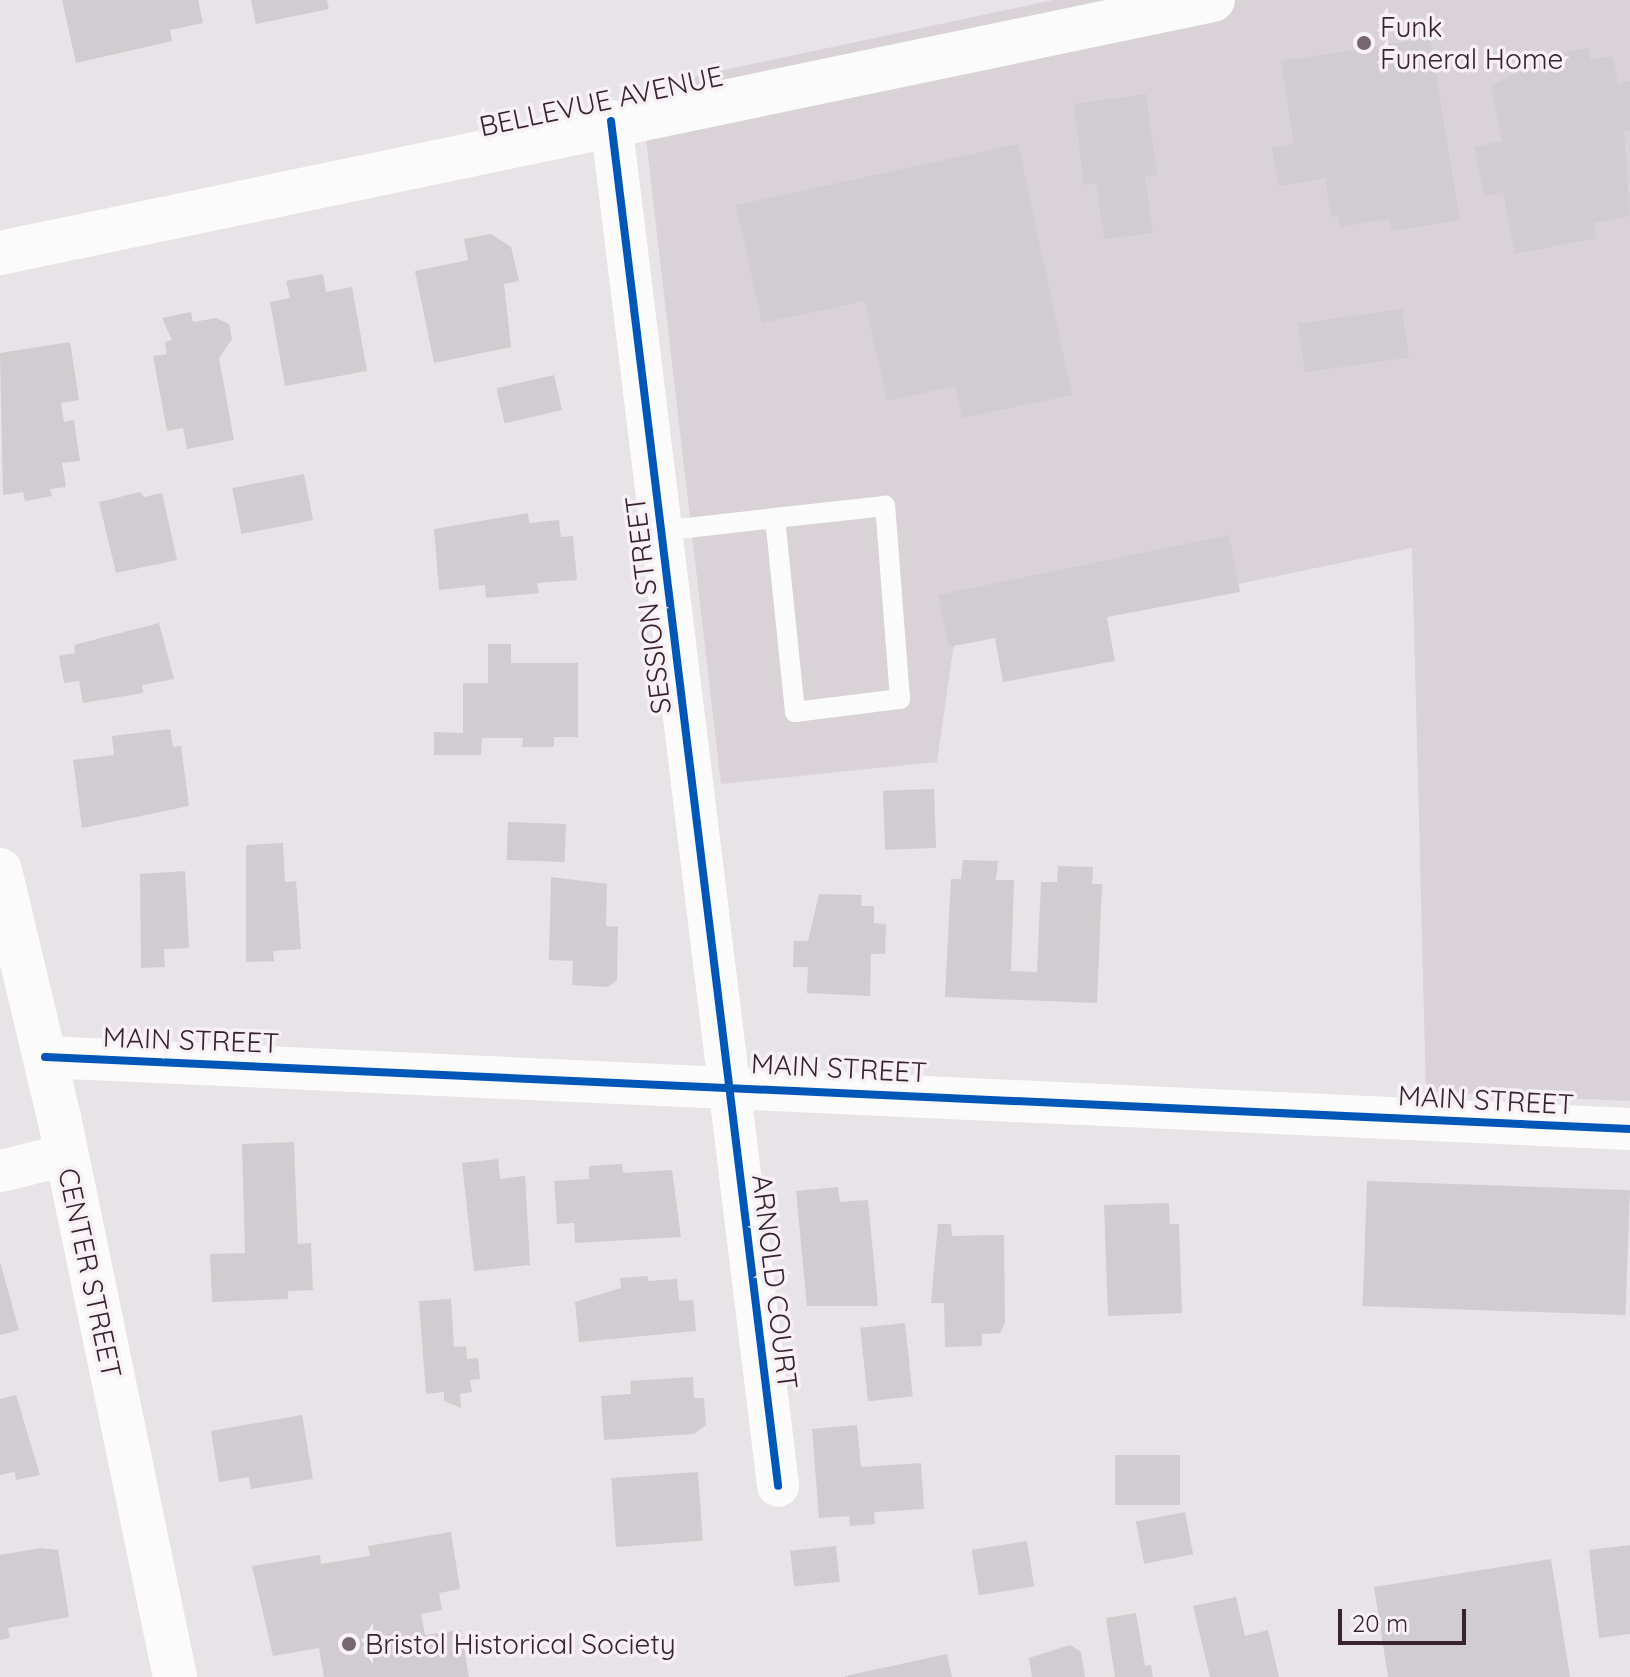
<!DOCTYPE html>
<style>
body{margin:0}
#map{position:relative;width:1630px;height:1677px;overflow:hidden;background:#e8e3e6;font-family:Quicksand,sans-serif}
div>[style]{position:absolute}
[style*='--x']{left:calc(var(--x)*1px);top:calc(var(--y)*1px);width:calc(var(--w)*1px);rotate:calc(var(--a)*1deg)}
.built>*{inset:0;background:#d9d2d7}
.building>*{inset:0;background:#d1cccf;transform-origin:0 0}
.service>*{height:20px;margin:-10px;padding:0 10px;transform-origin:10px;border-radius:10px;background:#fcfbfb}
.minor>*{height:42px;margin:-21px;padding:0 21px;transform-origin:21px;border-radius:21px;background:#fcfbfb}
.tertiary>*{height:44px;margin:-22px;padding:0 22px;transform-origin:22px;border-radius:22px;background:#fcfbfb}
.cycleway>*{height:8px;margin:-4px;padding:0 4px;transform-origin:4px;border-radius:4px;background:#0057b8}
.dots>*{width:22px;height:22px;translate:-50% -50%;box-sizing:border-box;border:4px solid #f7f1f6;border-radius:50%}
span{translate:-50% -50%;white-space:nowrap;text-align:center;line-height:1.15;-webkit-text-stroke:7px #f7f1f6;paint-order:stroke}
.poi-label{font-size:28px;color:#39232e}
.left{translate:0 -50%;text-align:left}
.street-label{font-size:28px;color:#39232e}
.scale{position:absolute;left:1338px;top:1609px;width:128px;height:36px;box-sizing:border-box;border:4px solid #39232e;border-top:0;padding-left:10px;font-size:24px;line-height:28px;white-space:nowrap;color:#39232e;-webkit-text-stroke:6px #f7f1f6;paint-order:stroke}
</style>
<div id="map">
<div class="built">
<div style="clip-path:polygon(1053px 0,1630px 0,1630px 1101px,1426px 1092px,1412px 548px,954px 643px,937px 762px,721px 784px,640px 88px)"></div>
</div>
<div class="building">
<div style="clip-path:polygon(62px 0,198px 0,203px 23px,170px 30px,172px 41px,76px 63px)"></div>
<div style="clip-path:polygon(251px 0,327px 0,329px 9px,256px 24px)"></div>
<div style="clip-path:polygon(1430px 38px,1460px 220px,1391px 231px,1390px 219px,1340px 227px,1338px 216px,1331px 217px,1325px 178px,1279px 186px,1272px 148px,1294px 144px,1281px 61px)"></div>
<div style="clip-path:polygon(1589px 48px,1591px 60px,1613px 56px,1618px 84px,1630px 81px,1630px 130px,1624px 131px,1630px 216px,1594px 223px,1596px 238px,1515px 254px,1503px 192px,1484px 196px,1474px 147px,1502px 141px,1491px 86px,1518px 72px,1516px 62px)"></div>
<div style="clip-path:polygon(1146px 94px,1157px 175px,1145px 176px,1153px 233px,1104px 239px,1096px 183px,1084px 185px,1074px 104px)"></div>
<div style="clip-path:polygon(1018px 144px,1072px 395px,962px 418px,955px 386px,887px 401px,865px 301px,762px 323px,736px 205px)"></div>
<div style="clip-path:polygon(491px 234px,511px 247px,519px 281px,504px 284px,511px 347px,434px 363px,415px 271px,468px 260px,464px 239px)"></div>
<div style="clip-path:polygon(323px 274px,326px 292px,352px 287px,367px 371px,285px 386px,270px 302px,290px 298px,286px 281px)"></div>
<div style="left:1402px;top:309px;width:49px;height:105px;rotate:82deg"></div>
<div style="clip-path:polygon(191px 312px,193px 322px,216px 318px,229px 324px,232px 339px,219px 358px,234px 440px,187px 449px,183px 428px,167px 431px,153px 356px,167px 354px,165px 342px,172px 340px,162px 318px)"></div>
<div style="clip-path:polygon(70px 342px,79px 400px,61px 403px,64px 422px,74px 420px,80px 461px,62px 463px,66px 487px,50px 489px,52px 496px,25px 501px,23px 492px,3px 495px,0 353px)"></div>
<div style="left:554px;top:375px;width:36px;height:59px;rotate:77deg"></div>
<div style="left:304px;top:474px;width:47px;height:73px;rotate:79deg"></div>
<div style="clip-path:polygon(140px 492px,144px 497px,162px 493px,177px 560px,116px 573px,99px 502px)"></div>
<div style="clip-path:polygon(528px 513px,529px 523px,559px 520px,561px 537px,573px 536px,577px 580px,537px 583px,539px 593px,486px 598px,485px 585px,439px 590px,434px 529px)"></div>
<div style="clip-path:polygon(1229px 535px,1240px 592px,1107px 617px,1115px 661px,1003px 682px,995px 638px,949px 647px,938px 595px)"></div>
<div style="clip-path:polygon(159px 623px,174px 679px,142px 685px,143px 693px,83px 703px,79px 681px,64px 683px,59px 656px,75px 653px,74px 645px)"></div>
<div style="clip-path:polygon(488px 644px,511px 644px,511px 663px,578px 663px,578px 737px,554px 737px,554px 747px,522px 747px,523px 738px,482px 738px,481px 755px,434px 755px,434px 732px,463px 733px,463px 683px,488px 683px)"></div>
<div style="clip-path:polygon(170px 729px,173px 747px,181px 746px,189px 806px,82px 828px,73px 760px,114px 755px,112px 736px)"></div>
<div style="left:934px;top:789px;width:59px;height:51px;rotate:88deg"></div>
<div style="left:508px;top:822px;width:58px;height:38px;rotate:2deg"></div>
<div style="clip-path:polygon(283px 843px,285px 882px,296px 881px,301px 949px,273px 951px,274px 961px,246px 962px,246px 845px)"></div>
<div style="clip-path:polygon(963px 860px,998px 861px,996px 880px,1014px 880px,1011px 971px,1037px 972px,1041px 882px,1057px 882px,1058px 866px,1093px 867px,1092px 884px,1102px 884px,1097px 1003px,945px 997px,951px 879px,961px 879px)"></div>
<div style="clip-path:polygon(185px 871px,189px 948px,164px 949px,165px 967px,141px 968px,140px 874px)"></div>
<div style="clip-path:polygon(551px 877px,607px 884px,606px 926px,618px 927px,617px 980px,608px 987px,572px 985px,573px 961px,549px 960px)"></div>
<div style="clip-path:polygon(819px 894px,862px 895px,861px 906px,874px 906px,874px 923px,886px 924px,885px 954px,871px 954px,870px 996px,807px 993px,808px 967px,793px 967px,794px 941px,808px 941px)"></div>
<div style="clip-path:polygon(294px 1142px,298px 1244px,311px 1243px,313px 1290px,288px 1291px,288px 1299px,212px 1302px,210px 1254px,245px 1253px,242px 1144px)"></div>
<div style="clip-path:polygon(498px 1159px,500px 1179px,525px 1176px,530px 1265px,474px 1271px,462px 1163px)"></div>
<div style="clip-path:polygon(622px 1164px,623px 1173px,672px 1170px,681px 1237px,575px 1243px,574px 1223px,557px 1224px,554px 1181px,589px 1179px,589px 1166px)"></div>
<div style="left:1367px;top:1181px;width:263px;height:125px;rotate:2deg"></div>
<div style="clip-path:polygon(838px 1187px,840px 1202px,868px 1200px,878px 1306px,807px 1306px,796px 1191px)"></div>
<div style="clip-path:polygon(1169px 1203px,1170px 1224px,1179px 1224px,1182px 1313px,1108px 1316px,1104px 1205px)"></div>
<div style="clip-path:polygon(938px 1224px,951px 1224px,952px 1236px,1004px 1235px,1005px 1323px,1000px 1333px,982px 1334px,982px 1346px,945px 1347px,944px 1303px,931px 1303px)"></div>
<div style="clip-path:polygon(0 1262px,19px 1330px,0 1335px)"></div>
<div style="clip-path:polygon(648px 1276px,648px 1281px,677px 1279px,679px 1301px,693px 1300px,696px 1331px,579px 1342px,575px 1302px,621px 1288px,620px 1278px)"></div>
<div style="clip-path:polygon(451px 1299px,454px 1347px,466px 1346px,467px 1359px,478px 1358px,480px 1379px,470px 1380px,472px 1392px,460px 1394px,461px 1408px,444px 1401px,444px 1392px,426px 1394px,419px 1301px)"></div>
<div style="left:905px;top:1323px;width:74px;height:45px;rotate:84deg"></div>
<div style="clip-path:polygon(693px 1377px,694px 1398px,704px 1398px,706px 1425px,694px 1434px,604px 1440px,601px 1396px,631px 1394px,630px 1381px)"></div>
<div style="clip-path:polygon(16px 1395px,40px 1475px,16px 1480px,15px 1472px,0 1475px,0 1399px)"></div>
<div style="clip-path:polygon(302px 1415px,313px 1479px,251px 1489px,249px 1477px,219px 1482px,211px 1431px)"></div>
<div style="clip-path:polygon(857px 1425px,861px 1467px,921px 1463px,924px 1509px,874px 1512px,875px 1524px,850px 1526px,849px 1516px,819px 1518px,812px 1429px)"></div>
<div style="left:1180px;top:1455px;width:50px;height:65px;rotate:90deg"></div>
<div style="left:698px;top:1472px;width:69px;height:87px;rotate:86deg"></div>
<div style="left:1185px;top:1512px;width:43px;height:50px;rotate:79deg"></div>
<div style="clip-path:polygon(451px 1532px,460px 1589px,439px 1593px,442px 1610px,421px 1614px,425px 1635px,461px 1630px,469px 1677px,324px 1677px,319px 1648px,273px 1656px,252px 1566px,320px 1555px,321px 1564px,370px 1556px,368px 1546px)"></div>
<div style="left:1027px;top:1541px;width:46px;height:56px;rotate:81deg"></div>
<div style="clip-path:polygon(1630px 1545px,1630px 1634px,1599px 1638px,1589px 1550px)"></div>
<div style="left:836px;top:1546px;width:36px;height:46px;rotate:84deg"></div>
<div style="clip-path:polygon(41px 1548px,58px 1550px,69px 1617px,8px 1628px,10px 1638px,0 1640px,0 1555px)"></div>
<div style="clip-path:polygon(1551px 1559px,1570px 1677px,1388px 1677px,1374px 1587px)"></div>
<div style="clip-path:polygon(1236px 1597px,1245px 1636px,1268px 1630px,1279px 1677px,1210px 1677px,1193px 1606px)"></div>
<div style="clip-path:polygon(1136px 1613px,1145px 1666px,1151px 1665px,1153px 1677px,1115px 1677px,1106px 1618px)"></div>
<div style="clip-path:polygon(1070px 1645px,1081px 1652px,1085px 1677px,1032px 1677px,1029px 1658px)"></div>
<div style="clip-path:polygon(947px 1654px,952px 1677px,845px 1677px,845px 1676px)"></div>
</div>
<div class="service">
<div style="--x:661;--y:531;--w:115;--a:-6.5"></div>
<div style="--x:775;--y:518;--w:195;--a:84.1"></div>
<div style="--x:795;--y:712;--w:106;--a:-7.1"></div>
<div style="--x:900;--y:699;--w:194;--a:-94.4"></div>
<div style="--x:885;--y:506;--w:111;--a:173.8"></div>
</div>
<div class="minor">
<div style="--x:611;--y:121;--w:1375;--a:83.02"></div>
<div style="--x:45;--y:1057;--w:1587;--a:2.6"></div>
<div style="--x:0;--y:1171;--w:67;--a:-13.8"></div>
</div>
<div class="tertiary">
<div style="--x:0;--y:253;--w:1239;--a:-11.78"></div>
<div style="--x:0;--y:870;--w:254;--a:76.6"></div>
<div style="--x:59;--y:1117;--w:572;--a:78.3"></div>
</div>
<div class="cycleway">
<div style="--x:611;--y:121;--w:1375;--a:83.02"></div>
<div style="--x:45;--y:1057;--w:1587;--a:2.6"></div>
</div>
<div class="dots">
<div style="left:1364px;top:43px;background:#76666e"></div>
<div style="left:349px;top:1644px;background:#76666e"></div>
</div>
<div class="poi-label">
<span class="left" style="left:1380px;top:43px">Funk<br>Funeral Home</span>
<span class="left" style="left:365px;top:1644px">Bristol Historical Society</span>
</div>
<div class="street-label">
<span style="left:601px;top:101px;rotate:-12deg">BELLEVUE AVENUE</span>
<span style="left:648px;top:605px;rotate:-97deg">SESSION STREET</span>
<span style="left:191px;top:1040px;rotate:2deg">MAIN STREET</span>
<span style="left:839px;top:1068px;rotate:3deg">MAIN STREET</span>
<span style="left:1486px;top:1100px;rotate:3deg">MAIN STREET</span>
<span style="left:90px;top:1273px;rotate:78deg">CENTER STREET</span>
<span style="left:775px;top:1282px;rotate:83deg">ARNOLD COURT</span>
</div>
<div class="scale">20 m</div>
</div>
